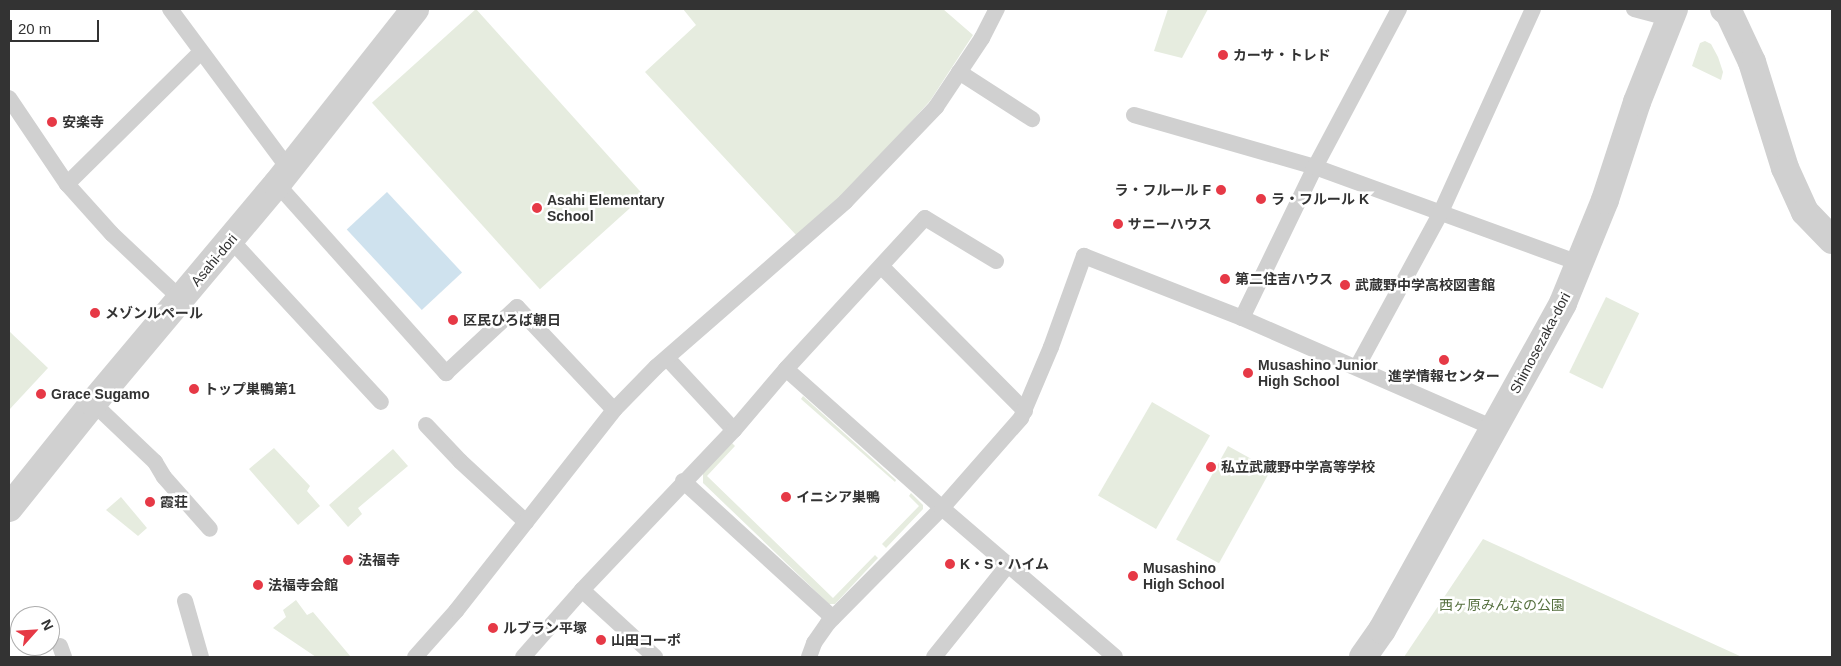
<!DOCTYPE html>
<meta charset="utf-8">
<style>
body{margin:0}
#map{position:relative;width:1841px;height:666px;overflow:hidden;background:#fff;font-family:Arial,"Noto Sans JP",sans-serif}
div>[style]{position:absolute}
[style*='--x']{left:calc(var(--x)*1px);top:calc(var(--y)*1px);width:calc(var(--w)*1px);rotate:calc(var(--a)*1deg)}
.green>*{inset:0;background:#e6ecdf;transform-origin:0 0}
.water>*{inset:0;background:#cfe2ee;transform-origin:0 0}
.service>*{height:16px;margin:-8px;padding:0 8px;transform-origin:8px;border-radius:8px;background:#d0d0d0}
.minor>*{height:28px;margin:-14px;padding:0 14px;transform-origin:14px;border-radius:14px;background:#d0d0d0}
.tertiary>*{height:28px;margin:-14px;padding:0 14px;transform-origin:14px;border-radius:14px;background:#d0d0d0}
.dots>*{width:14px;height:14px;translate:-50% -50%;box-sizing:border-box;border:2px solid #fff;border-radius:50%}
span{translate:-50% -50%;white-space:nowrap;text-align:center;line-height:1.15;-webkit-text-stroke:5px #fff;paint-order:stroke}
.poi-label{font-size:14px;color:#333;font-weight:700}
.left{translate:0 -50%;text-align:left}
.right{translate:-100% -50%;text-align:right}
.street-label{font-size:14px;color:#333}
.park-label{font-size:14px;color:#56703f}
.frame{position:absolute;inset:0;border:10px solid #333;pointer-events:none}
.north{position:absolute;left:10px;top:606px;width:50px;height:50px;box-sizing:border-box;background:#fff;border:1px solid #adadad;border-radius:50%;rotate:64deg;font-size:14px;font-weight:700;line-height:20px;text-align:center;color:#333}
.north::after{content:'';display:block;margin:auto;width:18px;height:22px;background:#e63946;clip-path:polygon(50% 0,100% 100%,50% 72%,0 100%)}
.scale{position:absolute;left:10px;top:20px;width:89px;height:22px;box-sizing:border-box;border:2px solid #333;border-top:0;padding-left:6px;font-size:15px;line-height:18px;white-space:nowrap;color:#333;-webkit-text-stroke:4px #fff;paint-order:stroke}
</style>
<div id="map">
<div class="green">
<div style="left:476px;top:9px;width:251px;height:140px;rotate:48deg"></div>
<div style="clip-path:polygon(683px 9px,943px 9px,973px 35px,930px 101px,849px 190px,797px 236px,645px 72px,696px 25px)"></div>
<div style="clip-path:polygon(1168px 9px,1208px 9px,1182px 58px,1154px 51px)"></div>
<div style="clip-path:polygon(1705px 41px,1711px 44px,1718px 57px,1723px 72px,1721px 80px,1692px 66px,1700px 43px)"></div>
<div style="left:1606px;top:297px;width:37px;height:84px;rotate:26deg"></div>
<div style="clip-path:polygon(9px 331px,48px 368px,9px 410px)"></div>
<div style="clip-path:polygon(803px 396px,896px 480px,895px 482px,801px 399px)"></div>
<div style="left:1152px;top:402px;width:67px;height:108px;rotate:30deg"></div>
<div style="clip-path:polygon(731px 442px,735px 446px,707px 476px,833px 598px,875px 555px,878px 558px,835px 604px,829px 604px,703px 483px,703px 472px)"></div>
<div style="left:1228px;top:446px;width:49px;height:107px;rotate:29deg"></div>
<div style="clip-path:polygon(274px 448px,310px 486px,307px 491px,320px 506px,298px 525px,249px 469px)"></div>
<div style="clip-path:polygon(393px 449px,408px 466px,358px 508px,362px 514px,348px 527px,329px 505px)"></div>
<div style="clip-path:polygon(911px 493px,923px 505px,923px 509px,886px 548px,882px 544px,919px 506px,909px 496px)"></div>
<div style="clip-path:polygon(121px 497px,147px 528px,138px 536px,106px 510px)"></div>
<div style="clip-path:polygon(1483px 539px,1742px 657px,1404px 657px)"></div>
<div style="clip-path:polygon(296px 600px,307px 615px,313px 612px,351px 657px,316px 657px,273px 628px,286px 617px,283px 610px)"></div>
</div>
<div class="water">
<div style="left:387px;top:192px;width:110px;height:55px;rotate:47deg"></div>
</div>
<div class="service">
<div style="--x:170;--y:9;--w:199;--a:53.4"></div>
<div style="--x:1634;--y:9;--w:38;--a:15"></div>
<div style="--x:959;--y:72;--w:87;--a:32.8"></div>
<div style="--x:9;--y:98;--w:104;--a:56"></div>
<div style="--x:67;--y:184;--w:67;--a:48"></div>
<div style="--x:112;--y:234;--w:95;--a:43.3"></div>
<div style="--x:1134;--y:115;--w:188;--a:16"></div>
<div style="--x:1315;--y:167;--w:283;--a:20"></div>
<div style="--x:67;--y:184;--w:188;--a:-44.6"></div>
<div style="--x:277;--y:184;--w:254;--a:48.2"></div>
<div style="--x:446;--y:373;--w:97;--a:-42.9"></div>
<div style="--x:517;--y:307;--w:141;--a:46.7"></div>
<div style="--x:230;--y:239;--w:222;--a:47.2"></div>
<div style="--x:882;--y:267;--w:203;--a:45.2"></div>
<div style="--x:1242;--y:318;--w:168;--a:-64.2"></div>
<div style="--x:1315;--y:167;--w:179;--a:-62"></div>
<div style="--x:667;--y:358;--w:98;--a:47.1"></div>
<div style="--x:1357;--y:367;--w:174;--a:-61.5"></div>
<div style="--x:1440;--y:214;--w:225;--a:-65.6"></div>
<div style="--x:786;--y:369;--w:209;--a:41.7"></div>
<div style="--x:942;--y:508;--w:228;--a:40.7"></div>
<div style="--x:93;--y:403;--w:86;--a:43.6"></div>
<div style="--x:155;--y:462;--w:17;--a:59"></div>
<div style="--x:164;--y:477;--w:69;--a:48.5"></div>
<div style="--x:426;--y:425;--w:50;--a:46.6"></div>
<div style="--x:460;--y:461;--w:90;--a:42.7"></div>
<div style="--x:683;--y:481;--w:203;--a:42.4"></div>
<div style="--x:582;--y:590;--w:99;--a:42.5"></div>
<div style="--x:185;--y:601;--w:58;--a:74.1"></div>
<div style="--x:60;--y:646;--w:12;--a:70"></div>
<div style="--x:415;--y:657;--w:62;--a:-48.3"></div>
<div style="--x:456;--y:611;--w:256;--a:-51.8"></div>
<div style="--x:614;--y:410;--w:60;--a:-45.7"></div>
<div style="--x:656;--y:367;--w:251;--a:-41.1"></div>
<div style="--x:845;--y:202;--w:132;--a:-46.2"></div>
<div style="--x:936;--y:107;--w:83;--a:-56.3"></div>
<div style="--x:982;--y:38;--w:33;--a:-63"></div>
<div style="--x:523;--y:657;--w:89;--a:-48.6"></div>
<div style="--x:582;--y:590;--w:221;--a:-46.5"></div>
<div style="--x:734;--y:430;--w:80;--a:-49.6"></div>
<div style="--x:786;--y:369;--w:205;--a:-47.4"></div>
<div style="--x:925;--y:218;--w:83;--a:31.2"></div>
<div style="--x:809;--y:657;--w:15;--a:-70"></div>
<div style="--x:814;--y:643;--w:24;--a:-55"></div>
<div style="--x:828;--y:623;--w:162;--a:-45.3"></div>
<div style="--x:942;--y:508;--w:120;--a:-48.7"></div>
<div style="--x:1021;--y:418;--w:77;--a:-67.1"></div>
<div style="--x:1051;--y:347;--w:97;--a:-70.1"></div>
<div style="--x:1084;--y:256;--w:170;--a:21.4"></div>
<div style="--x:1242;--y:318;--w:275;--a:23.6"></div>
<div style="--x:934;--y:657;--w:118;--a:-51.2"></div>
</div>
<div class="minor">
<div style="--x:1724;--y:9;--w:6;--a:39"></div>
<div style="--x:1729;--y:13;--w:54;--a:64.9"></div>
<div style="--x:1752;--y:62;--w:111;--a:72.7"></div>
<div style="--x:1785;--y:168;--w:48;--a:65.6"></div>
<div style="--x:1805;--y:212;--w:39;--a:46"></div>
<div style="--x:9;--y:508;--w:134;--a:-51.3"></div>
<div style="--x:93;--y:403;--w:286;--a:-50"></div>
<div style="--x:277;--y:184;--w:223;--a:-51.7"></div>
</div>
<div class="tertiary">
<div style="--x:1363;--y:657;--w:33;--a:-55"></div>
<div style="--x:1382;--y:630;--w:374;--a:-61"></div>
<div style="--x:1563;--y:303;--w:111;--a:-67.8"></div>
<div style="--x:1605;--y:200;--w:103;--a:-71.9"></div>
<div style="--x:1637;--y:102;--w:100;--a:-68.3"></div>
</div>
<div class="dots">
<div style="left:1223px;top:55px;background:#e63946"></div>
<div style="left:52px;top:122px;background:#e63946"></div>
<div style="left:1221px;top:190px;background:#e63946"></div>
<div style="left:1261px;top:199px;background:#e63946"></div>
<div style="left:537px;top:208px;background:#e63946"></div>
<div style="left:1118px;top:224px;background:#e63946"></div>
<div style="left:1225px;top:279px;background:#e63946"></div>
<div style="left:1345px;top:285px;background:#e63946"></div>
<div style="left:95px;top:313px;background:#e63946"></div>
<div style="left:453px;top:320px;background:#e63946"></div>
<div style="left:1444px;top:360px;background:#e63946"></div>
<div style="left:1248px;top:373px;background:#e63946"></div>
<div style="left:194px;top:389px;background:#e63946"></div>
<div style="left:41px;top:394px;background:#e63946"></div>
<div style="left:1211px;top:467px;background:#e63946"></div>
<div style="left:786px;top:497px;background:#e63946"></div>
<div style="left:150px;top:502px;background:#e63946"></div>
<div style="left:348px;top:560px;background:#e63946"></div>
<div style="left:950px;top:564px;background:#e63946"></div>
<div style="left:1133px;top:576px;background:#e63946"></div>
<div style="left:258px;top:585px;background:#e63946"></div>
<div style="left:493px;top:628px;background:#e63946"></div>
<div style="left:601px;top:640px;background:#e63946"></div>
</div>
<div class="poi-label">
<span class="left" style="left:1233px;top:55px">カーサ・トレド</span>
<span class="left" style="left:62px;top:122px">安楽寺</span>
<span class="right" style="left:1211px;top:190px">ラ・フルール F</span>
<span class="left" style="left:1271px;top:199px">ラ・フルール K</span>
<span class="left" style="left:547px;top:208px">Asahi Elementary<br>School</span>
<span class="left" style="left:1128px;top:224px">サニーハウス</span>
<span class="left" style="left:1235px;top:279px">第二住吉ハウス</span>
<span class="left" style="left:1355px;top:285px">武蔵野中学高校図書館</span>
<span class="left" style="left:105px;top:313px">メゾンルペール</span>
<span class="left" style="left:463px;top:320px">区民ひろば朝日</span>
<span class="left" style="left:1258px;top:373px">Musashino Junior<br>High School</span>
<span style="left:1444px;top:376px">進学情報センター</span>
<span class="left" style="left:204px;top:389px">トップ巣鴨第1</span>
<span class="left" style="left:51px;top:394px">Grace Sugamo</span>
<span class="left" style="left:1221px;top:467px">私立武蔵野中学高等学校</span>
<span class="left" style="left:796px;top:497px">イニシア巣鴨</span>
<span class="left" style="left:160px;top:502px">霞荘</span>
<span class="left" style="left:358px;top:560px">法福寺</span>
<span class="left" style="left:960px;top:564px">K・S・ハイム</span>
<span class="left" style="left:1143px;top:576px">Musashino<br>High School</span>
<span class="left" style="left:268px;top:585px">法福寺会館</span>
<span class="left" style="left:503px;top:628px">ルブラン平塚</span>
<span class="left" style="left:611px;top:640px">山田コーポ</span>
</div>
<div class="street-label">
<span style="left:214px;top:260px;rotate:-50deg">Asahi-dori</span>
<span style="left:1540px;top:343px;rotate:-62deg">Shimosezaka-dori</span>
</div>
<div class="park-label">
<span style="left:1502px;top:605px">西ヶ原みんなの公園</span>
</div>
<div class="frame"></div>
<div class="north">N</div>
<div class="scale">20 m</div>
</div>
